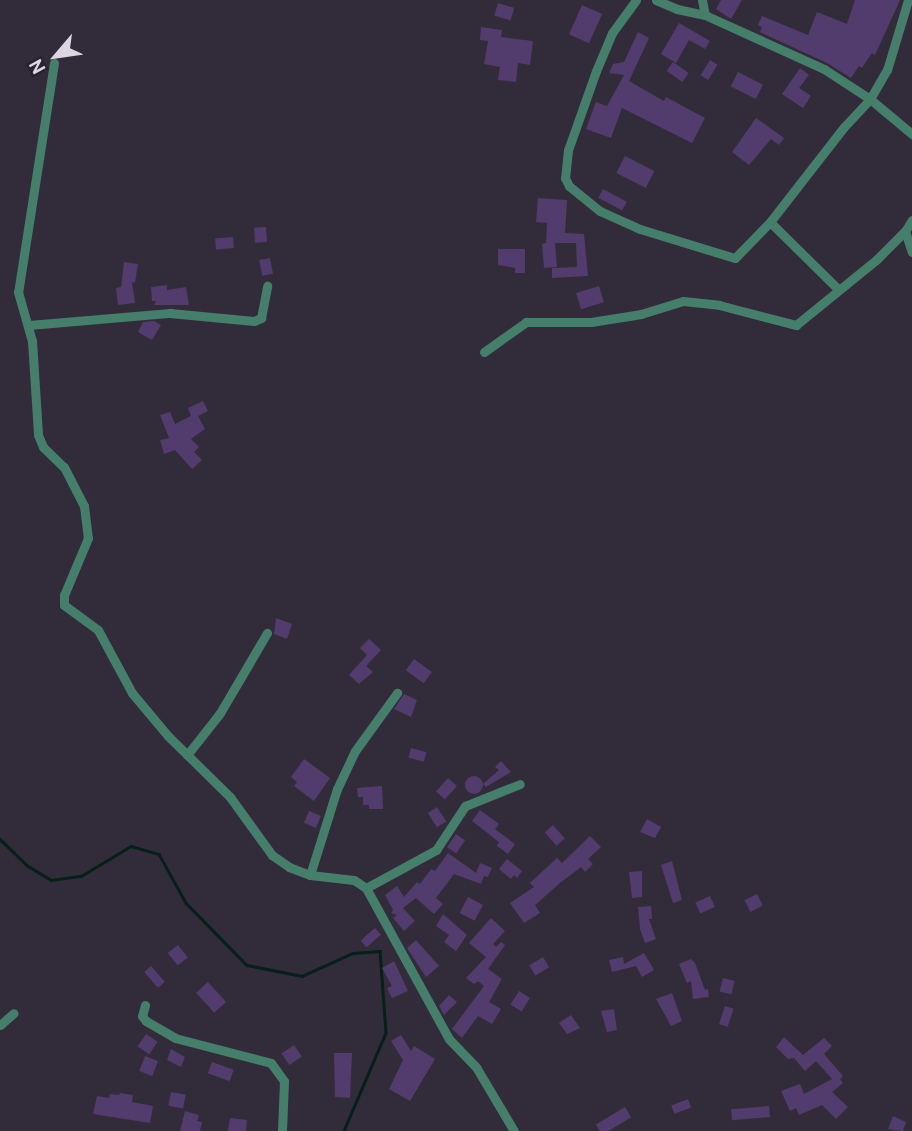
<!DOCTYPE html>
<style>
body{margin:0}
#map{position:relative;width:912px;height:1131px;overflow:hidden;background:#322c3a;font-family:Cabin,sans-serif}
div>[style]{position:absolute}
[style*='--x']{left:calc(var(--x)*1px);top:calc(var(--y)*1px);width:calc(var(--w)*1px);rotate:calc(var(--a)*1deg)}
.stream>*{height:2.5px;margin:-1.25px;padding:0 1.25px;transform-origin:1.25px;border-radius:1.25px;background:#061f18}
.building>*{inset:0;background:#523b6d;transform-origin:0 0}
.round{border-radius:50%}
.minor>*{height:9px;margin:-4.5px;padding:0 4.5px;transform-origin:4.5px;border-radius:4.5px;background:#467e6c}
span{translate:-50% -50%;white-space:nowrap;text-align:center;line-height:1.15;-webkit-text-stroke:6px #282230;paint-order:stroke}
.north{position:absolute;left:21px;top:21px;width:70px;height:70px;-webkit-text-stroke:5px #282230;paint-order:stroke;rotate:241deg;font-size:19px;font-weight:700;line-height:28px;text-align:center;color:#dad7e0}
.north::after{content:'';display:block;margin:auto;width:24px;height:32px;background:#dad7e0;clip-path:polygon(50% 0,100% 100%,50% 72%,0 100%)}
</style>
<div id="map">
<div class="stream">
<div style="--x:0;--y:839;--w:39;--a:44"></div>
<div style="--x:28;--y:866;--w:27;--a:31"></div>
<div style="--x:51;--y:880;--w:30;--a:-8"></div>
<div style="--x:81;--y:876;--w:58;--a:-31"></div>
<div style="--x:131;--y:846;--w:29;--a:16"></div>
<div style="--x:159;--y:854;--w:56;--a:61.1"></div>
<div style="--x:186;--y:903;--w:87;--a:45.5"></div>
<div style="--x:247;--y:965;--w:56;--a:11.3"></div>
<div style="--x:302;--y:976;--w:56;--a:-24.3"></div>
<div style="--x:353;--y:953;--w:27;--a:-4"></div>
<div style="--x:380;--y:951;--w:82;--a:85.8"></div>
<div style="--x:386;--y:1033;--w:107;--a:113.2"></div>
</div>
<div class="building">
<div style="clip-path:polygon(721px 0,742px 0,731px 19px,716px 9px)"></div>
<div style="clip-path:polygon(855px 0,900px 0,875px 55px,872px 53px,862px 68px,859px 66px,851px 78px,827px 63px,760px 32px,762px 27px,758px 25px,762px 16px,808px 35px,817px 12px,847px 24px)"></div>
<div style="left:498px;top:3px;width:17px;height:13px;rotate:17deg"></div>
<div style="left:582px;top:5px;width:22px;height:32px;rotate:24deg"></div>
<div style="clip-path:polygon(679px 23px,710px 41px,705px 49px,689px 40px,676px 63px,661px 54px)"></div>
<div style="clip-path:polygon(481px 27px,502px 30px,501px 37px,533px 41px,530px 65px,518px 63px,516px 82px,498px 80px,500px 67px,484px 64px,488px 41px,480px 40px)"></div>
<div style="clip-path:polygon(638px 32px,649px 38px,629px 81px,664px 101px,666px 97px,705px 118px,692px 143px,622px 108px,611px 138px,586px 129px,596px 102px,607px 106px,624px 75px,609px 73px,613px 64px,624px 62px)"></div>
<div style="left:710px;top:60px;width:9px;height:18px;rotate:32deg"></div>
<div style="left:673px;top:62px;width:19px;height:11px;rotate:35deg"></div>
<div style="clip-path:polygon(800px 68px,809px 75px,799px 88px,811px 96px,803px 108px,782px 94px)"></div>
<div style="left:738px;top:72px;width:28px;height:16px;rotate:27deg"></div>
<div style="clip-path:polygon(756px 118px,784px 138px,779px 145px,771px 139px,749px 165px,732px 152px)"></div>
<div style="left:625px;top:156px;width:33px;height:19px;rotate:27deg"></div>
<div style="left:603px;top:189px;width:27px;height:10px;rotate:28deg"></div>
<div style="clip-path:polygon(538px 198px,567px 200px,565px 233px,584px 234px,588px 276px,552px 278px,552px 268px,577px 267px,576px 243px,555px 243px,557px 267px,544px 268px,542px 244px,546px 243px,547px 223px,536px 222px)"></div>
<div style="left:266px;top:227px;width:15px;height:12px;rotate:86deg"></div>
<div style="left:233px;top:237px;width:11px;height:18px;rotate:85deg"></div>
<div style="clip-path:polygon(498px 249px,525px 249px,525px 273px,515px 273px,515px 268px,498px 265px)"></div>
<div style="left:270px;top:258px;width:16px;height:11px;rotate:79deg"></div>
<div style="clip-path:polygon(124px 262px,138px 264px,135px 283px,132px 282px,135px 303px,118px 305px,116px 288px,121px 287px)"></div>
<div style="clip-path:polygon(167px 285px,167px 290px,186px 287px,189px 305px,154px 305px,156px 301px,152px 301px,151px 287px)"></div>
<div style="left:599px;top:286px;width:17px;height:24px;rotate:73deg"></div>
<div style="clip-path:polygon(154px 321px,161px 325px,152px 340px,138px 332px,143px 322px)"></div>
<div style="clip-path:polygon(203px 401px,208px 411px,198px 416px,205px 429px,191px 439px,199px 447px,194px 452px,202px 460px,192px 469px,175px 450px,164px 454px,160px 440px,169px 438px,160px 415px,170px 412px,175px 424px,191px 416px,188px 408px)"></div>
<div style="clip-path:polygon(276px 618px,292px 624px,287px 639px,274px 634px)"></div>
<div style="clip-path:polygon(369px 639px,381px 650px,366px 666px,373px 672px,359px 684px,349px 675px,367px 655px,360px 648px)"></div>
<div style="left:414px;top:659px;width:22px;height:14px;rotate:36deg"></div>
<div style="clip-path:polygon(404px 694px,417px 700px,411px 717px,394px 709px)"></div>
<div style="left:411px;top:748px;width:16px;height:10px;rotate:15deg"></div>
<div style="clip-path:polygon(304px 759px,330px 778px,314px 801px,294px 786px,297px 782px,291px 777px)"></div>
<div style="clip-path:polygon(501px 761px,511px 772px,486px 787px,483px 784px,499px 770px,495px 767px)"></div>
<div class="round" style="left:465px;top:776px;width:18px;height:18px"></div>
<div style="left:448px;top:778px;width:12px;height:18px;rotate:42deg"></div>
<div style="clip-path:polygon(382px 786px,383px 809px,369px 809px,369px 805px,363px 805px,363px 797px,358px 797px,357px 788px)"></div>
<div style="left:437px;top:807px;width:17px;height:11px;rotate:57deg"></div>
<div style="clip-path:polygon(480px 810px,499px 824px,495px 829px,515px 844px,508px 854px,497px 846px,499px 842px,472px 821px)"></div>
<div style="left:309px;top:811px;width:13px;height:13px;rotate:23deg"></div>
<div style="clip-path:polygon(647px 819px,661px 827px,655px 838px,640px 832px)"></div>
<div style="left:553px;top:825px;width:18px;height:11px;rotate:49deg"></div>
<div style="left:456px;top:834px;width:11px;height:16px;rotate:34deg"></div>
<div style="clip-path:polygon(590px 836px,601px 847px,588px 859px,593px 864px,585px 872px,581px 867px,560px 883px,535px 905px,540px 913px,524px 923px,510px 903px,534px 887px,530px 883px,557px 858px,562px 863px)"></div>
<div style="clip-path:polygon(448px 853px,476px 873px,480px 863px,492px 868px,488px 877px,484px 876px,481px 884px,454px 874px,436px 898px,443px 904px,434px 914px,416px 898px,403px 908px,415px 921px,404px 931px,393px 918px,397px 915px,391px 913px,393px 910px,385px 895px,397px 886px,404px 897px,417px 882px,420px 884px,431px 869px,435px 871px)"></div>
<div style="clip-path:polygon(507px 859px,522px 871px,517px 878px,514px 875px,511px 879px,499px 869px)"></div>
<div style="clip-path:polygon(672px 861px,682px 900px,673px 903px,661px 865px)"></div>
<div style="clip-path:polygon(642px 871px,642px 897px,632px 898px,629px 872px)"></div>
<div style="left:757px;top:894px;width:13px;height:14px;rotate:63deg"></div>
<div style="left:710px;top:896px;width:12px;height:16px;rotate:66deg"></div>
<div style="left:468px;top:897px;width:17px;height:18px;rotate:28deg"></div>
<div style="clip-path:polygon(651px 906px,652px 919px,649px 919px,656px 939px,645px 943px,640px 929px,638px 907px)"></div>
<div style="clip-path:polygon(443px 914px,467px 935px,456px 951px,444px 942px,449px 935px,436px 926px)"></div>
<div style="clip-path:polygon(491px 918px,505px 931px,493px 944px,496px 947px,501px 942px,505px 945px,488px 969px,502px 979px,489px 1002px,501px 1009px,492px 1024px,478px 1016px,462px 1038px,452px 1029px,484px 986px,478px 981px,474px 984px,466px 978px,486px 957px,469px 943px)"></div>
<div style="left:375px;top:928px;width:9px;height:19px;rotate:49deg"></div>
<div style="clip-path:polygon(416px 940px,439px 966px,426px 977px,407px 948px)"></div>
<div style="left:178px;top:945px;width:16px;height:13px;rotate:52deg"></div>
<div style="clip-path:polygon(644px 953px,654px 970px,642px 977px,636px 966px,612px 972px,609px 960px,623px 957px,624px 964px)"></div>
<div style="left:543px;top:957px;width:12px;height:16px;rotate:59deg"></div>
<div style="clip-path:polygon(691px 959px,695px 963px,705px 990px,708px 989px,709px 997px,693px 999px,691px 981px,687px 983px,679px 964px)"></div>
<div style="clip-path:polygon(394px 961px,408px 991px,392px 998px,387px 988px,392px 986px,382px 968px)"></div>
<div style="left:151px;top:966px;width:21px;height:9px;rotate:49deg"></div>
<div style="left:723px;top:978px;width:12px;height:14px;rotate:14deg"></div>
<div style="left:208px;top:982px;width:27px;height:16px;rotate:48deg"></div>
<div style="left:519px;top:991px;width:13px;height:16px;rotate:32deg"></div>
<div style="clip-path:polygon(672px 993px,682px 1021px,671px 1026px,656px 999px)"></div>
<div style="clip-path:polygon(449px 995px,457px 1002px,444px 1015px,439px 1006px)"></div>
<div style="left:725px;top:1006px;width:9px;height:19px;rotate:18deg"></div>
<div style="clip-path:polygon(614px 1009px,617px 1030px,607px 1032px,601px 1011px)"></div>
<div style="clip-path:polygon(571px 1015px,580px 1028px,567px 1034px,559px 1023px)"></div>
<div style="left:146px;top:1034px;width:14px;height:15px;rotate:34deg"></div>
<div style="clip-path:polygon(401px 1035px,411px 1051px,414px 1046px,435px 1059px,410px 1101px,389px 1089px,403px 1060px,391px 1041px)"></div>
<div style="clip-path:polygon(784px 1037px,803px 1055px,824px 1038px,832px 1046px,824px 1054px,843px 1076px,840px 1079px,843px 1083px,832px 1092px,848px 1107px,836px 1119px,822px 1105px,799px 1115px,796px 1108px,790px 1111px,781px 1091px,800px 1084px,804px 1094px,832px 1079px,816px 1061px,805px 1071px,794px 1058px,788px 1059px,776px 1047px)"></div>
<div style="left:294px;top:1045px;width:14px;height:15px;rotate:56deg"></div>
<div style="clip-path:polygon(171px 1049px,185px 1057px,181px 1067px,167px 1060px)"></div>
<div style="clip-path:polygon(334px 1053px,352px 1053px,350px 1098px,335px 1097px)"></div>
<div style="left:145px;top:1056px;width:14px;height:16px;rotate:21deg"></div>
<div style="left:212px;top:1062px;width:23px;height:12px;rotate:20deg"></div>
<div style="left:171px;top:1092px;width:15px;height:14px;rotate:11deg"></div>
<div style="clip-path:polygon(120px 1093px,133px 1095px,132px 1102px,153px 1106px,150px 1123px,93px 1114px,97px 1096px,109px 1098px,110px 1094px,119px 1095px)"></div>
<div style="left:688px;top:1099px;width:9px;height:18px;rotate:69deg"></div>
<div style="left:769px;top:1106px;width:11px;height:38px;rotate:85deg"></div>
<div style="left:625px;top:1107px;width:12px;height:34px;rotate:59deg"></div>
<div style="clip-path:polygon(185px 1111px,199px 1115px,197px 1121px,202px 1122px,200px 1131px,180px 1131px)"></div>
<div style="clip-path:polygon(893px 1116px,906px 1122px,903px 1131px,888px 1129px)"></div>
<div style="clip-path:polygon(230px 1118px,247px 1120px,246px 1131px,228px 1131px)"></div>
</div>
<div class="minor">
<div style="--x:636;--y:0;--w:41;--a:126"></div>
<div style="--x:612;--y:33;--w:41;--a:112.8"></div>
<div style="--x:596;--y:71;--w:84;--a:109.5"></div>
<div style="--x:568;--y:150;--w:28;--a:96"></div>
<div style="--x:565;--y:178;--w:9;--a:63"></div>
<div style="--x:569;--y:186;--w:40;--a:39"></div>
<div style="--x:600;--y:211;--w:44;--a:24.2"></div>
<div style="--x:640;--y:229;--w:99;--a:17"></div>
<div style="--x:735;--y:258;--w:50;--a:-45.8"></div>
<div style="--x:770;--y:222;--w:120;--a:-52.1"></div>
<div style="--x:844;--y:127;--w:38;--a:-47"></div>
<div style="--x:870;--y:99;--w:34;--a:-60"></div>
<div style="--x:887;--y:70;--w:73;--a:-73.3"></div>
<div style="--x:656;--y:0;--w:23;--a:23"></div>
<div style="--x:677;--y:9;--w:29;--a:12"></div>
<div style="--x:705;--y:15;--w:131;--a:24.4"></div>
<div style="--x:824;--y:69;--w:55;--a:33.1"></div>
<div style="--x:870;--y:99;--w:55;--a:39.8"></div>
<div style="--x:702;--y:0;--w:15;--a:79"></div>
<div style="--x:54;--y:63;--w:232;--a:98.9"></div>
<div style="--x:18;--y:292;--w:51;--a:74.1"></div>
<div style="--x:32;--y:341;--w:94;--a:86.3"></div>
<div style="--x:38;--y:435;--w:13;--a:67"></div>
<div style="--x:43;--y:447;--w:29;--a:44"></div>
<div style="--x:64;--y:467;--w:44;--a:62.9"></div>
<div style="--x:84;--y:506;--w:32;--a:83"></div>
<div style="--x:88;--y:538;--w:62;--a:112.8"></div>
<div style="--x:64;--y:595;--w:10;--a:90"></div>
<div style="--x:64;--y:605;--w:42;--a:36.3"></div>
<div style="--x:98;--y:630;--w:72;--a:61.6"></div>
<div style="--x:132;--y:693;--w:56;--a:50.1"></div>
<div style="--x:168;--y:736;--w:87;--a:44.5"></div>
<div style="--x:230;--y:797;--w:72;--a:54.1"></div>
<div style="--x:272;--y:855;--w:21;--a:35"></div>
<div style="--x:289;--y:867;--w:22;--a:21"></div>
<div style="--x:310;--y:875;--w:44;--a:6.5"></div>
<div style="--x:354;--y:880;--w:14;--a:34"></div>
<div style="--x:366;--y:888;--w:172;--a:61.2"></div>
<div style="--x:449;--y:1039;--w:39;--a:46"></div>
<div style="--x:476;--y:1067;--w:74;--a:59.3"></div>
<div style="--x:912;--y:220;--w:13;--a:122"></div>
<div style="--x:905;--y:231;--w:22;--a:72"></div>
<div style="--x:770;--y:222;--w:94;--a:44.6"></div>
<div style="--x:29;--y:325;--w:142;--a:-4.9"></div>
<div style="--x:170;--y:313;--w:84;--a:5.4"></div>
<div style="--x:254;--y:321;--w:8;--a:-23"></div>
<div style="--x:261;--y:318;--w:33;--a:-79"></div>
<div style="--x:484;--y:352;--w:52;--a:-35.5"></div>
<div style="--x:526;--y:322;--w:65;--a:0"></div>
<div style="--x:591;--y:322;--w:51;--a:-9.1"></div>
<div style="--x:641;--y:314;--w:44;--a:-17.2"></div>
<div style="--x:683;--y:301;--w:36;--a:6"></div>
<div style="--x:719;--y:305;--w:80;--a:14.6"></div>
<div style="--x:796;--y:325;--w:103;--a:-39.1"></div>
<div style="--x:876;--y:260;--w:41;--a:-45"></div>
<div style="--x:187;--y:755;--w:53;--a:-51.8"></div>
<div style="--x:220;--y:713;--w:93;--a:-59.6"></div>
<div style="--x:310;--y:875;--w:90;--a:-72.6"></div>
<div style="--x:337;--y:789;--w:42;--a:-64.7"></div>
<div style="--x:355;--y:751;--w:72;--a:-54.1"></div>
<div style="--x:366;--y:888;--w:80;--a:-28.5"></div>
<div style="--x:436;--y:850;--w:53;--a:-56.6"></div>
<div style="--x:465;--y:806;--w:59;--a:-21.8"></div>
<div style="--x:145;--y:1005;--w:11;--a:105"></div>
<div style="--x:142;--y:1016;--w:6;--a:51"></div>
<div style="--x:146;--y:1021;--w:34;--a:30"></div>
<div style="--x:175;--y:1038;--w:99;--a:14.6"></div>
<div style="--x:271;--y:1063;--w:22;--a:54"></div>
<div style="--x:284;--y:1081;--w:50;--a:92.3"></div>
<div style="--x:0;--y:1025;--w:18;--a:-41"></div>
</div>
<div class="north">N</div>
</div>
